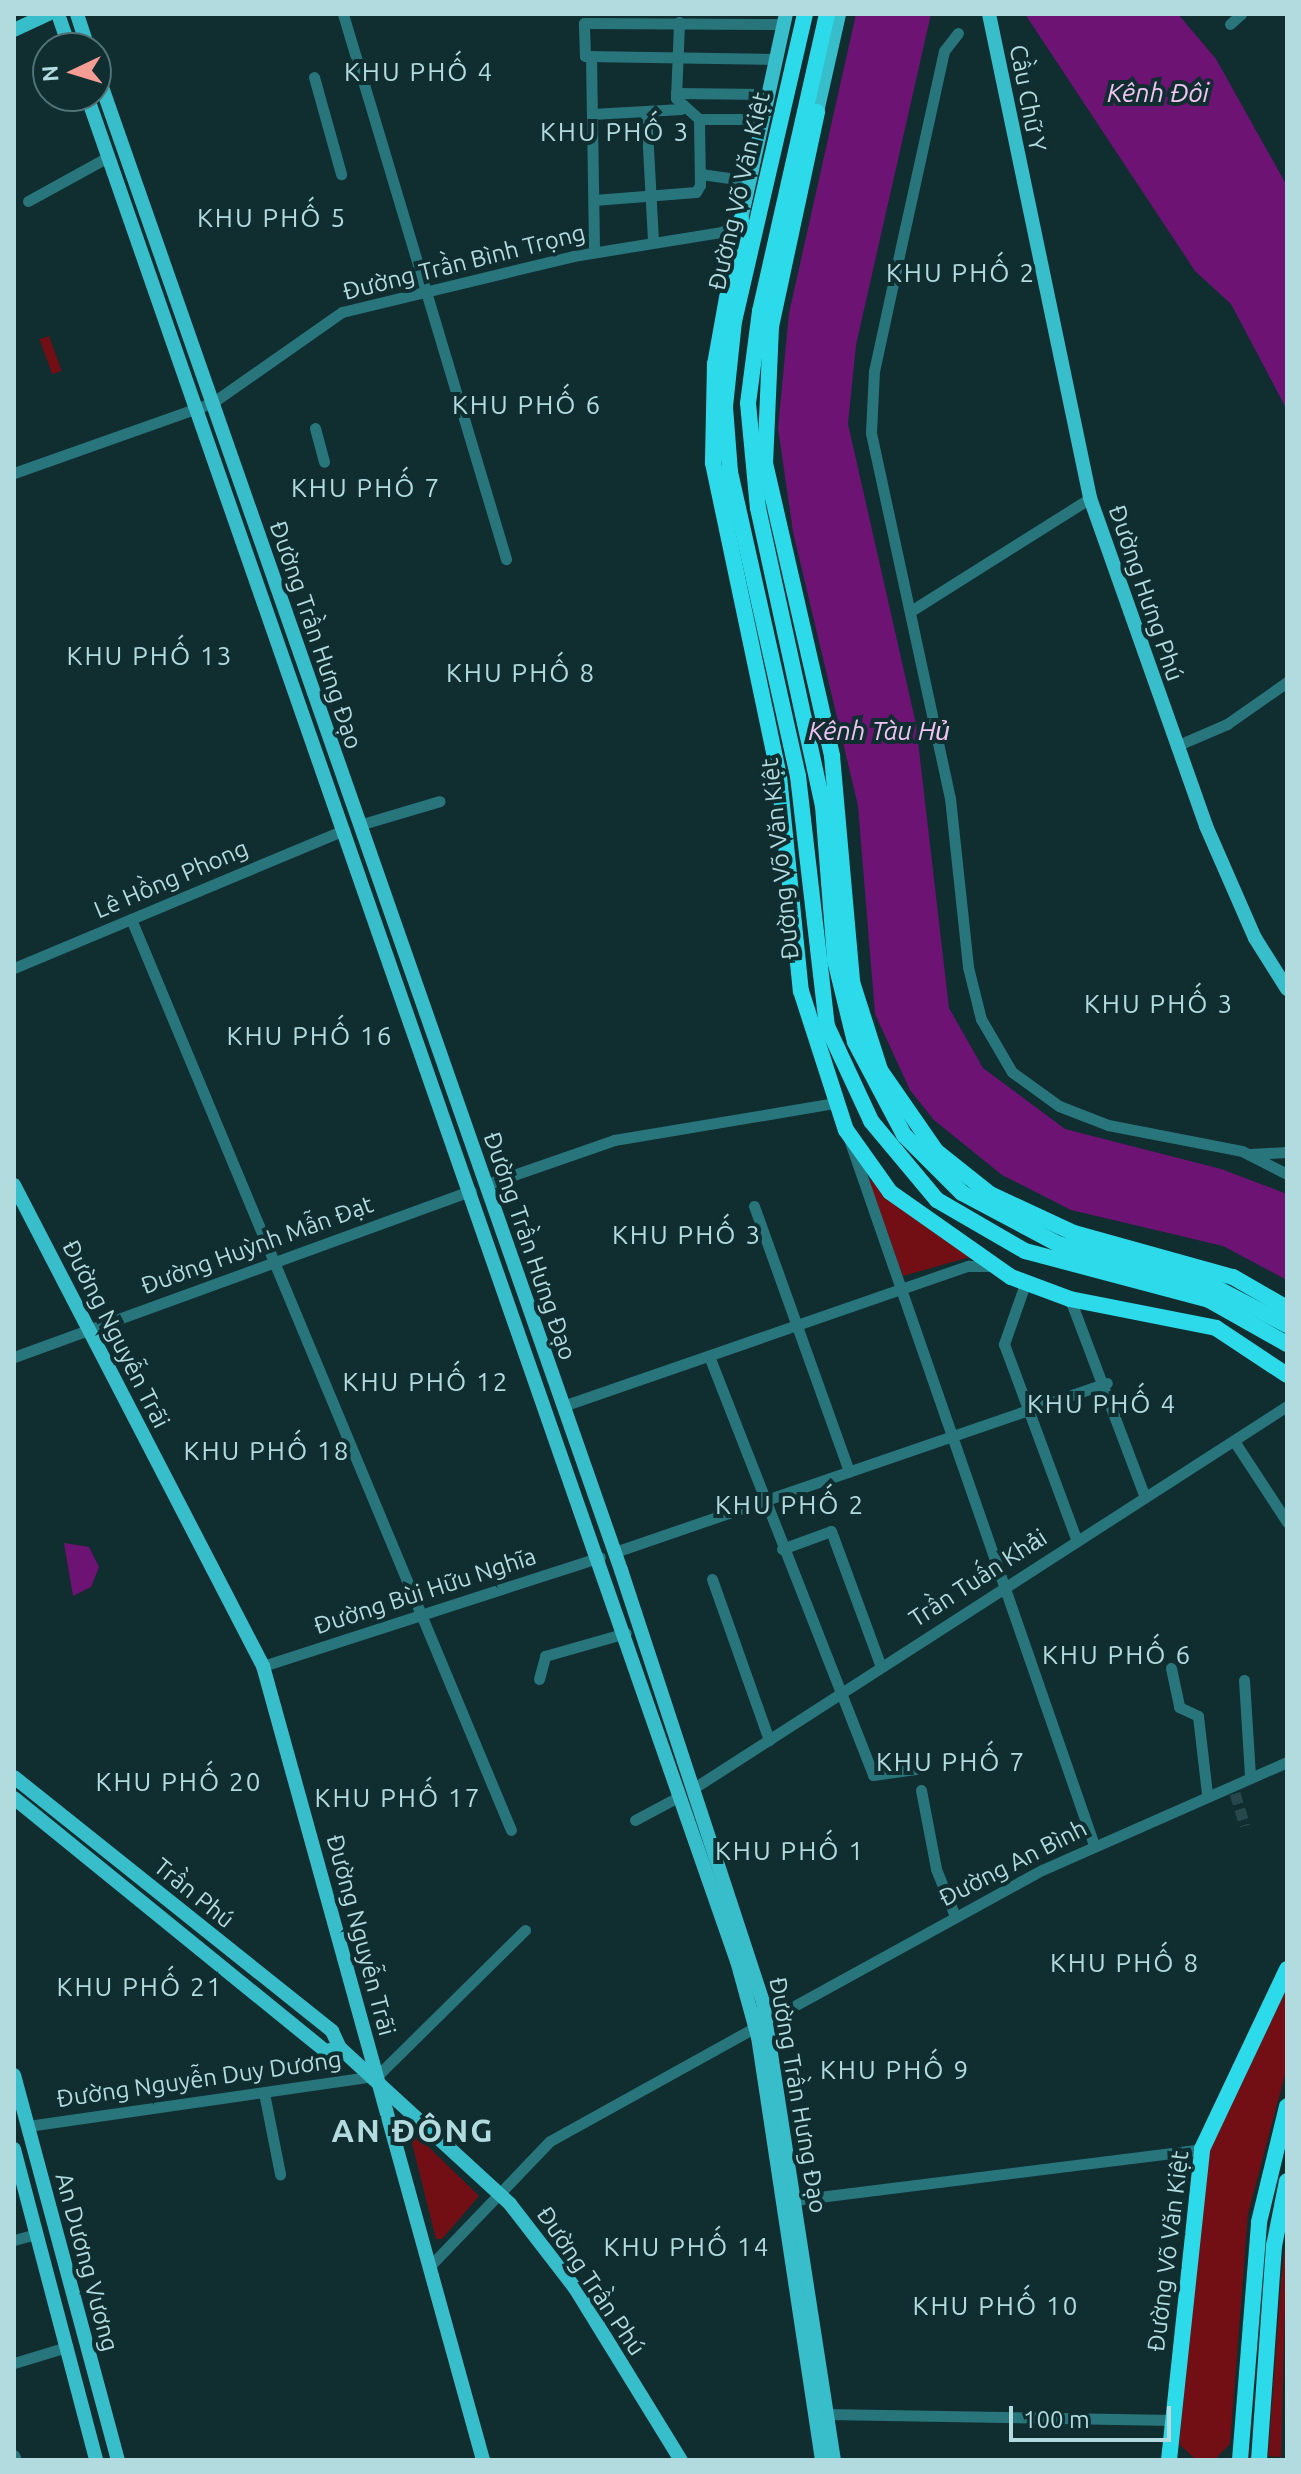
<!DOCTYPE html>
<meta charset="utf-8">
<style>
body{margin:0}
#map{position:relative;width:1301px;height:2474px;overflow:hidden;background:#102d30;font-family:Ubuntu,sans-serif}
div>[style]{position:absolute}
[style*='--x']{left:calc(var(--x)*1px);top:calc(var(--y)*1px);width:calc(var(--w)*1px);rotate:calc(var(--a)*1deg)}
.green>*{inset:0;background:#720f15;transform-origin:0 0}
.water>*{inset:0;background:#6c1374}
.minor-tunnel>*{height:11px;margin-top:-5.5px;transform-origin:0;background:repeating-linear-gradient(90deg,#28474a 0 11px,transparent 0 16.5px)}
.minor>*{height:11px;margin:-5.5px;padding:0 5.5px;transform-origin:5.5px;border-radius:5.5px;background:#28757c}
.major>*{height:14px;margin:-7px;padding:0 7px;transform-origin:7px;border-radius:7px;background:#38bdca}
.highway>*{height:16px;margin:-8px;padding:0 8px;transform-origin:8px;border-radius:8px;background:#2ddaea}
span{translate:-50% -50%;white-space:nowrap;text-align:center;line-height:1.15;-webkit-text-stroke:8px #102d30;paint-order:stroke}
.street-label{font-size:24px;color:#b2dbdf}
.neighbourhood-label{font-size:26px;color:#b2dbdf;letter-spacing:2px}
.water-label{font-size:26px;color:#efc4f2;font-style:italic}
.district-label{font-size:32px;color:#b2dbdf;font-weight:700;letter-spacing:2px}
.frame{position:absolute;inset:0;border:16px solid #b2dbdf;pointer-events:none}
.north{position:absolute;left:32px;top:32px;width:80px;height:80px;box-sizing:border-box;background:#102d30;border:2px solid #517376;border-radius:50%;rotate:266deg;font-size:22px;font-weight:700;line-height:32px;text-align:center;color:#b2dbdf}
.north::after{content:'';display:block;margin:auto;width:28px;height:36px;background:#f59c95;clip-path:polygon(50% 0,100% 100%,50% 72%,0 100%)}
.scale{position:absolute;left:1009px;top:2406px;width:162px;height:36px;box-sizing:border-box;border:4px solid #b2dbdf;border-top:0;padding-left:10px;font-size:24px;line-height:28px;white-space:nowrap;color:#b2dbdf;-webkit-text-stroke:6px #102d30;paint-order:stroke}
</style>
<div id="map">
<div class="green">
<div style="left:49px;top:336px;width:37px;height:10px;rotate:70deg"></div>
<div style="clip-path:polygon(867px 1177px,887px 1194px,970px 1257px,903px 1276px)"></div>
<div style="clip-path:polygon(1287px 1988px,1287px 2067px,1248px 2214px,1230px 2444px,1215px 2459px,1195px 2459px,1179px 2444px,1208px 2154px)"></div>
<div style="clip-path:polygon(408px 2127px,479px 2196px,442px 2239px,436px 2239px)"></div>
<div style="clip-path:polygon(1287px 2230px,1281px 2457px,1268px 2456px,1281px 2279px)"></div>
</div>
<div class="water">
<div style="clip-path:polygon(856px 14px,931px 14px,856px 345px,848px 424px,916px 724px,949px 1008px,983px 1068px,1065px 1129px,1221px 1169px,1287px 1194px,1287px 1280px,1223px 1246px,1071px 1210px,1002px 1175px,934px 1120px,910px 1090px,875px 1014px,858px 806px,793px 532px,778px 428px,789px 313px)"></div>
<div style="clip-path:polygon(1025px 14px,1178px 14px,1216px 59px,1287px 186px,1287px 410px,1231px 304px,1195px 271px)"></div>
<div style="clip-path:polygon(64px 1543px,89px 1547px,99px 1567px,91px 1587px,73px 1596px)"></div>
</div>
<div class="minor-tunnel">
<div style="--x:1235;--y:1793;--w:34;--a:73"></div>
</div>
<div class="minor">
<div style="--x:343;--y:14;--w:569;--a:73.35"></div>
<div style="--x:1230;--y:24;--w:15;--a:-42"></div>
<div style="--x:958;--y:33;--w:23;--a:128"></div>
<div style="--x:944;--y:51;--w:181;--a:102.4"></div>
<div style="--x:905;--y:228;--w:146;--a:102.2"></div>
<div style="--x:874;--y:371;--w:62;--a:92.8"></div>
<div style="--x:871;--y:433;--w:373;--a:77.8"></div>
<div style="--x:950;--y:798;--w:170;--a:83.9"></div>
<div style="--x:968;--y:967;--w:54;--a:76"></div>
<div style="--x:981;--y:1019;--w:61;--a:59.7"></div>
<div style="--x:1012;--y:1072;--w:58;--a:35.9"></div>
<div style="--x:1059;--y:1106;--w:53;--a:21.2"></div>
<div style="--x:1108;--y:1125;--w:136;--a:11"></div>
<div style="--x:1242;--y:1151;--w:51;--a:27.1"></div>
<div style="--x:591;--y:56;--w:196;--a:89.1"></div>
<div style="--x:776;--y:59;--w:191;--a:-179.1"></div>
<div style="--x:585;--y:56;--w:33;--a:-92"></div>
<div style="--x:584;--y:23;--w:200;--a:0.3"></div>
<div style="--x:314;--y:77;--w:101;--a:74.4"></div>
<div style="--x:676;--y:93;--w:93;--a:0.6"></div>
<div style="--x:646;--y:111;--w:131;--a:86.9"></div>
<div style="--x:592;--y:114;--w:89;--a:-3.2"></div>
<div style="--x:699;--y:119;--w:65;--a:0"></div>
<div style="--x:700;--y:174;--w:51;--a:7.8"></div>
<div style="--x:594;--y:200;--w:102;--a:-4.5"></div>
<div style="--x:696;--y:192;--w:8;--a:-60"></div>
<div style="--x:700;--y:185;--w:66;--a:-90.9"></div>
<div style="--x:699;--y:119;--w:31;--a:-138"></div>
<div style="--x:676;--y:98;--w:76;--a:-87.7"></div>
<div style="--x:28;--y:201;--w:91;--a:-28.8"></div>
<div style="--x:315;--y:428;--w:35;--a:75"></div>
<div style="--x:14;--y:473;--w:210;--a:-19.5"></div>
<div style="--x:212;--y:403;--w:159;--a:-35"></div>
<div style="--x:342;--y:312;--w:238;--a:-13.6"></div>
<div style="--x:573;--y:256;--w:151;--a:-9.2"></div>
<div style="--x:722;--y:232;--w:22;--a:-32"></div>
<div style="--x:914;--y:609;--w:208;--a:-32.2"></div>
<div style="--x:1176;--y:746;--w:56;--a:-23.3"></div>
<div style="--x:1227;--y:724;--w:73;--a:-35"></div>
<div style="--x:359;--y:825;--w:84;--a:-16.5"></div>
<div style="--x:131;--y:919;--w:987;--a:67.36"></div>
<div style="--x:14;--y:968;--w:358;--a:-22.7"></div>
<div style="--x:850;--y:1142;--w:744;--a:70.86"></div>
<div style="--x:1250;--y:1154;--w:37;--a:-3"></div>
<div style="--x:485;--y:1185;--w:137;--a:-19.2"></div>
<div style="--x:614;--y:1140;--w:223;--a:-9.5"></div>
<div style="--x:754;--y:1206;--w:282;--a:70.3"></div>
<div style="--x:1025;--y:1284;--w:64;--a:109.3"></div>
<div style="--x:1004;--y:1344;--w:210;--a:69.7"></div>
<div style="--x:1070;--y:1299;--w:212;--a:69.3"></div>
<div style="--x:709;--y:1356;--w:450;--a:68.6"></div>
<div style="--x:873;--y:1775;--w:43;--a:-7.9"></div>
<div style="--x:14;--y:1357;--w:486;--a:-20"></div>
<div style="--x:563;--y:1406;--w:429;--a:-19.1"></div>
<div style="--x:968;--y:1266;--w:25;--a:0"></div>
<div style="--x:1234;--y:1441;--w:97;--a:56.8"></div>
<div style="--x:782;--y:1549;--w:52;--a:-20.2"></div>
<div style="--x:831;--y:1531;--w:145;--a:69.8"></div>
<div style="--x:615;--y:1552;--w:520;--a:-18.96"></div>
<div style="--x:712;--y:1579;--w:171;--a:70.5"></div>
<div style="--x:263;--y:1666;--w:354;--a:-17.9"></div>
<div style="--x:1171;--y:1668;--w:40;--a:78"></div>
<div style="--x:1179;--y:1707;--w:21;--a:25"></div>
<div style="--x:1198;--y:1716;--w:79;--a:83.4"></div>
<div style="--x:539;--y:1679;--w:24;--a:-75"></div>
<div style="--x:545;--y:1656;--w:84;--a:-15.9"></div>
<div style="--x:1244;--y:1680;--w:95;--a:86.4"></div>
<div style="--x:694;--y:1788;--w:705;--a:-32.79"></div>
<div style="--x:921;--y:1790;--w:80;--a:79.2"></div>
<div style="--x:936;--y:1869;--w:51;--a:68"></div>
<div style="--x:635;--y:1820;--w:51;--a:-28.1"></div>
<div style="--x:767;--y:2021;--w:314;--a:-28.8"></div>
<div style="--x:1042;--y:1870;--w:268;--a:-23.8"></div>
<div style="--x:264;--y:2093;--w:83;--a:78.8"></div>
<div style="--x:28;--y:2126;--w:353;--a:-8.2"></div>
<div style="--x:377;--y:2076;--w:208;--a:-44.6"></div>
<div style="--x:795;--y:2200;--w:410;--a:-7.1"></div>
<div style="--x:14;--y:2240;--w:23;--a:-15"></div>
<div style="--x:430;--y:2266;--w:173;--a:-46.2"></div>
<div style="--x:550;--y:2141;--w:235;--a:-29"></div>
<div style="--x:14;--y:2363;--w:55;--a:-16.8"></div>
<div style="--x:827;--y:2414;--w:346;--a:1"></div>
<div style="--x:14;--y:2455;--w:5;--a:68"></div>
</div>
<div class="major">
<div style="--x:58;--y:14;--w:36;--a:71"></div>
<div style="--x:77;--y:14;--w:36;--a:72"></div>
<div style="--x:989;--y:14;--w:494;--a:78.2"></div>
<div style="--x:1090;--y:498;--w:348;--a:70.5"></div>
<div style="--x:1206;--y:826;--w:122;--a:66.4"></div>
<div style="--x:1255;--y:938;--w:60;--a:57.9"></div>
<div style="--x:14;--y:30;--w:38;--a:-25"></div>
<div style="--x:96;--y:70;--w:1589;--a:70.71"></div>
<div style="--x:621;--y:1570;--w:455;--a:71.8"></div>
<div style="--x:763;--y:2002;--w:463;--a:81.2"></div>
<div style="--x:87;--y:96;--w:1975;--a:70.79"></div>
<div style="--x:737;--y:1961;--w:79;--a:74.6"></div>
<div style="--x:758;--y:2037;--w:428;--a:81.4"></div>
<div style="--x:817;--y:112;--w:100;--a:-77.3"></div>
<div style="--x:741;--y:220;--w:211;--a:-77.7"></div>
<div style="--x:14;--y:1185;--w:542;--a:62.63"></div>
<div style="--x:263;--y:1666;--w:824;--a:74.51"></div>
<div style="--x:14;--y:1777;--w:407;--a:38.6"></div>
<div style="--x:332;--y:2031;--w:19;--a:65"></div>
<div style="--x:340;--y:2048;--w:231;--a:42.5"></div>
<div style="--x:510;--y:2204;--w:106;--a:52.3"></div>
<div style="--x:575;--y:2288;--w:202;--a:58.4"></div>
<div style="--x:14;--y:1798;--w:401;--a:39.1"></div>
<div style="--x:325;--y:2051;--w:15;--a:-11"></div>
<div style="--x:14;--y:2075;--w:399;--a:74.9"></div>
<div style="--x:14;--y:2149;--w:322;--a:75.2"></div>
</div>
<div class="highway">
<div style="--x:805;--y:14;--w:315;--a:103"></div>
<div style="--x:734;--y:321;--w:86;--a:96"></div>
<div style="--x:725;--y:407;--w:65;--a:85.6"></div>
<div style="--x:730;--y:472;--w:312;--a:77.4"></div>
<div style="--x:798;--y:776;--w:252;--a:83.4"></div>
<div style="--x:827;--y:1026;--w:105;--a:65.1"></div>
<div style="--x:871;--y:1121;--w:103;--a:50.1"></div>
<div style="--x:937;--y:1200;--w:102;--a:30.1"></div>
<div style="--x:1025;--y:1251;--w:190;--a:14.9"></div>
<div style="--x:1209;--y:1300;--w:90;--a:29.4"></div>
<div style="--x:827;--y:14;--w:304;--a:102.7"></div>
<div style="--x:760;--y:311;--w:93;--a:97.4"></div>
<div style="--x:748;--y:403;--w:105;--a:84.6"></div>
<div style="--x:758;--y:508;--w:305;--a:77.7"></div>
<div style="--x:823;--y:806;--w:154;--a:85.5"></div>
<div style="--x:835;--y:960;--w:84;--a:76.3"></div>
<div style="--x:855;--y:1042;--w:105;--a:62.2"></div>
<div style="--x:904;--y:1135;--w:82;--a:45"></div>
<div style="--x:962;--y:1193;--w:109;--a:28"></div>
<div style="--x:1058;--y:1244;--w:158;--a:15"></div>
<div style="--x:1211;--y:1285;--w:86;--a:27.8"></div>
<div style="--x:817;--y:112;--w:220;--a:102.1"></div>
<div style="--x:771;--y:327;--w:136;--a:92.5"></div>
<div style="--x:765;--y:463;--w:301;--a:77.1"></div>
<div style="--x:832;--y:756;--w:227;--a:84.9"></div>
<div style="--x:852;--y:982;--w:92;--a:72.3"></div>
<div style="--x:880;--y:1070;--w:98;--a:55.3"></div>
<div style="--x:936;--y:1151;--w:69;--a:38.5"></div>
<div style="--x:990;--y:1194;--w:93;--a:24.9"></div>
<div style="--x:1074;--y:1233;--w:165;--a:15.5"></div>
<div style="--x:1233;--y:1277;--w:62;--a:29.9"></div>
<div style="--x:741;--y:220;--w:146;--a:100.2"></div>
<div style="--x:715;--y:364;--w:99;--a:91.2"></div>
<div style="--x:713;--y:463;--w:320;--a:78.1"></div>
<div style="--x:779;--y:776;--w:216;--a:84.2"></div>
<div style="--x:801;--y:991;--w:146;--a:72.1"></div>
<div style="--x:846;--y:1130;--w:76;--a:54.6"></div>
<div style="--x:890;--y:1192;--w:148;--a:35.1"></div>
<div style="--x:1011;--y:1277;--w:63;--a:20.4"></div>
<div style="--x:1070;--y:1299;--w:149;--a:11.2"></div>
<div style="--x:1216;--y:1328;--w:85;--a:33.5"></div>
<div style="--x:1169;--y:2460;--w:313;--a:-83.9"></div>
<div style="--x:1202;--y:2149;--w:199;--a:-64.7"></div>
<div style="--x:1240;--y:2460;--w:239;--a:-85.4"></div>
<div style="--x:1259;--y:2222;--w:119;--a:-76.4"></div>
<div style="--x:1259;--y:2460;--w:215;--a:-86"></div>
<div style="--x:1274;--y:2246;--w:66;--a:-78.7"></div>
</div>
<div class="street-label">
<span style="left:1028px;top:98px;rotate:79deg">Cầu Chữ Y</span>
<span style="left:739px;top:191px;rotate:-77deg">Đường Võ Văn Kiệt</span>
<span style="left:464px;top:262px;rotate:-14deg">Đường Trần Bình Trọng</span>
<span style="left:1146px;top:593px;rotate:71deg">Đường Hưng Phú</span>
<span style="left:316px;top:635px;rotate:71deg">Đường Trần Hưng Đạo</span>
<span style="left:780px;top:859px;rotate:-96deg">Đường Võ Văn Kiệt</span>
<span style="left:171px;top:879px;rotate:-23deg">Lê Hồng Phong</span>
<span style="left:257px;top:1245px;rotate:-20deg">Đường Huỳnh Mẫn Đạt</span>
<span style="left:530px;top:1246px;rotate:71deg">Đường Trần Hưng Đạo</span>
<span style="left:116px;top:1334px;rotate:63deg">Đường Nguyễn Trãi</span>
<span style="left:978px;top:1578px;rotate:-33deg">Trần Tuấn Khải</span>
<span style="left:425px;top:1591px;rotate:-18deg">Đường Bùi Hữu Nghĩa</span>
<span style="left:1013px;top:1863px;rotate:-27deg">Đường An Bình</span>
<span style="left:194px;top:1893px;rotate:39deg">Trần Phú</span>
<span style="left:361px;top:1935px;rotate:75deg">Đường Nguyễn Trãi</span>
<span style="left:199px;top:2079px;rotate:-8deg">Đường Nguyễn Duy Dương</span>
<span style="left:798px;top:2095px;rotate:80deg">Đường Trần Hưng Đạo</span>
<span style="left:1168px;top:2251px;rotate:-83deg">Đường Võ Văn Kiệt</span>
<span style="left:87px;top:2262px;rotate:75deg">An Dương Vương</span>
<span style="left:591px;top:2281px;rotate:56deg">Đường Trần Phú</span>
</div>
<div class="neighbourhood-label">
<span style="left:419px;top:72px">KHU PHỐ 4</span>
<span style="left:615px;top:132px">KHU PHỐ 3</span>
<span style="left:272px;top:218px">KHU PHỐ 5</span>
<span style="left:961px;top:273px">KHU PHỐ 2</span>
<span style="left:527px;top:405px">KHU PHỐ 6</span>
<span style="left:366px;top:488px">KHU PHỐ 7</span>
<span style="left:150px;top:656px">KHU PHỐ 13</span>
<span style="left:521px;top:673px">KHU PHỐ 8</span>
<span style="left:1159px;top:1004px">KHU PHỐ 3</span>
<span style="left:310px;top:1036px">KHU PHỐ 16</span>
<span style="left:687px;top:1235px">KHU PHỐ 3</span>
<span style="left:426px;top:1382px">KHU PHỐ 12</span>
<span style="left:1102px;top:1404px">KHU PHỐ 4</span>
<span style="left:267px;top:1451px">KHU PHỐ 18</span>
<span style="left:790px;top:1505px">KHU PHỐ 2</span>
<span style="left:1117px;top:1655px">KHU PHỐ 6</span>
<span style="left:951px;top:1762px">KHU PHỐ 7</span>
<span style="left:179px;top:1782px">KHU PHỐ 20</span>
<span style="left:398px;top:1798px">KHU PHỐ 17</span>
<span style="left:790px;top:1851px">KHU PHỐ 1</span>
<span style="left:1125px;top:1963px">KHU PHỐ 8</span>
<span style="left:140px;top:1987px">KHU PHỐ 21</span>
<span style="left:895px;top:2070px">KHU PHỐ 9</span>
<span style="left:687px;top:2247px">KHU PHỐ 14</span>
<span style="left:996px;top:2306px">KHU PHỐ 10</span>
</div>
<div class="water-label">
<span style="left:1158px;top:93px">Kênh Đôi</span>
<span style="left:879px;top:731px">Kênh Tàu Hủ</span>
</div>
<div class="district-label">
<span style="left:413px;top:2130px">AN ĐÔNG</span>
</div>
<div class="frame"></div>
<div class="north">N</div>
<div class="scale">100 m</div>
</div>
